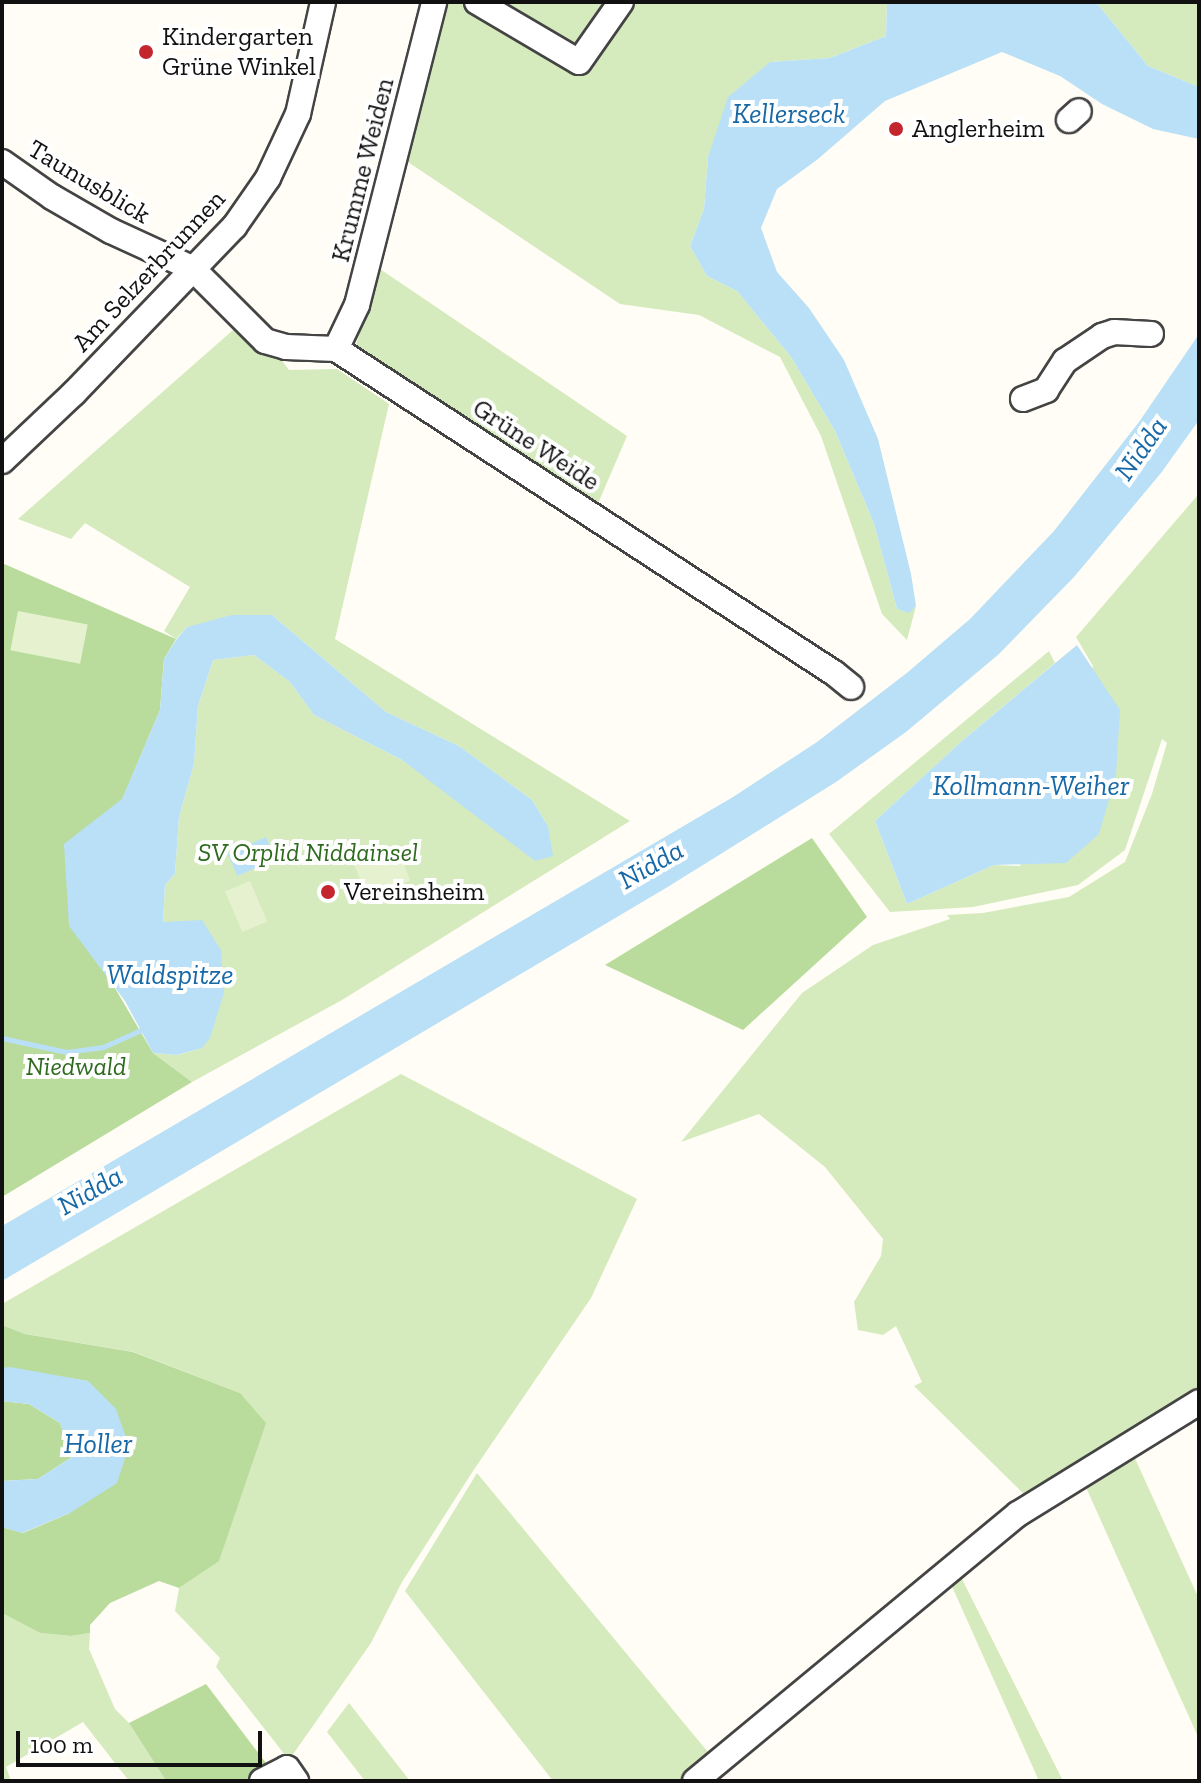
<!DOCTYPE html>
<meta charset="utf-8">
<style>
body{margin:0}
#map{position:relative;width:1201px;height:1783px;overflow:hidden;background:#fffdf5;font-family:"Zilla Slab",serif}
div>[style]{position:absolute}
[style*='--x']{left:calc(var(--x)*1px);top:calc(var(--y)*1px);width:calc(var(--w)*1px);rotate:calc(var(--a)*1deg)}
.green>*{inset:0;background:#d5ebbd}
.forest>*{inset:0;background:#b9dc9c}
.pitch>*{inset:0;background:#e6f2cf;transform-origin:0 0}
.water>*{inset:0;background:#b9e0f7;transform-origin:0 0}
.stream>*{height:5px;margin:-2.5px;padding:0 2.5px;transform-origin:2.5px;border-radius:2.5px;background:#b9e0f7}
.roads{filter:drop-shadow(2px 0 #444) drop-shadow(-2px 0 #444) drop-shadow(0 2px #444) drop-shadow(0 -2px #444)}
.minor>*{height:24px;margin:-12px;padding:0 12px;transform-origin:12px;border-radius:12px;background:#fff}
.dots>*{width:22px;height:22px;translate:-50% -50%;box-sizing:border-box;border:4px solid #fff;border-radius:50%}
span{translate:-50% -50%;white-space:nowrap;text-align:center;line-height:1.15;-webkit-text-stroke:8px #fff;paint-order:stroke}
.poi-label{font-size:26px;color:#111}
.left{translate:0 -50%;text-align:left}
.street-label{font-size:26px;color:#111}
.park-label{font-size:26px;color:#2f6b1f;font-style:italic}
.water-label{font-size:28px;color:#1768a6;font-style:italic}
.frame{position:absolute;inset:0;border:4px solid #111;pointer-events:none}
.scale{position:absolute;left:16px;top:1731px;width:246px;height:36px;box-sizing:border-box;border:4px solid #111;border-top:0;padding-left:10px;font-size:24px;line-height:28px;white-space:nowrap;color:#111;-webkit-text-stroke:6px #fff;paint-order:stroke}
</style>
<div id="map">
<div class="green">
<div style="clip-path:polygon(434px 2px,887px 2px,886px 36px,830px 58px,770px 62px,708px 157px,704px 209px,690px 246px,707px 276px,737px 291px,791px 357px,835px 431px,874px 524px,897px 609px,909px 612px,916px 606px,907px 640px,882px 614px,821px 436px,780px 357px,699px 315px,620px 304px,396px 154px)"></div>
<div style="clip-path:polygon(1096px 2px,1199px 2px,1199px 87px,1148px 66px)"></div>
<div style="clip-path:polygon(380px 269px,627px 436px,596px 508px,353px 354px)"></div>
<div style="clip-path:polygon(249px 316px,289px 370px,337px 369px,389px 404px,335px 639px,630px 821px,342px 1000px,192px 1082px,153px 1053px,178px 1055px,202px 1048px,163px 923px,165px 885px,175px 874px,179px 817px,194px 764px,198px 706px,213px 660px,254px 655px,290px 682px,314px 715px,402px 760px,461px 802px,548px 826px,532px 800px,459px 746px,386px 712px,272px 615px,187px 627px,176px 639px,164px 631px,190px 587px,85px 523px,71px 539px,18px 519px)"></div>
<div style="clip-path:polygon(1197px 496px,1199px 1392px,1025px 1495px,914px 1386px,922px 1382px,896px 1326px,883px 1335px,858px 1330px,854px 1302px,881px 1256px,883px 1239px,825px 1167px,759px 1114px,681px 1142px,802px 993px,873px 945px,950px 919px,947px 915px,983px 913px,1069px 897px,1125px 862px,1152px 794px,1167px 743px,1162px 739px,1125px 850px,1078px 885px,973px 907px,890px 912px,829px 834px,1049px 651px,1055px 663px,963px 740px,875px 821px,907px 904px,994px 865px,1020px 866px,1093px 666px,1076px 637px)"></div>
<div style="clip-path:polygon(401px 1074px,637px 1199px,591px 1298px,473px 1471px,402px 1582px,371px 1643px,289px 1760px,216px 1667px,220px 1658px,175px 1611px,179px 1588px,219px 1560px,240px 1393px,134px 1352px,25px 1334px,2px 1325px,2px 1304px)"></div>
<div style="clip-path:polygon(1133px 1454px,1199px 1599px,1199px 1739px,1084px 1483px)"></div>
<div style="clip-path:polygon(477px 1473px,712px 1757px,683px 1781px,553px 1781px,405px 1591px)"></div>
<div style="clip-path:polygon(961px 1577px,1063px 1781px,1039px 1781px,950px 1582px)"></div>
<div style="clip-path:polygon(2px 1613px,40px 1633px,71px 1636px,90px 1633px,89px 1649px,115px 1709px,129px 1723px,166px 1781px,129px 1781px,83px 1722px,6px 1767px,11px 1781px,2px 1781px)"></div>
<div style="clip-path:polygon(349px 1703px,410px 1781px,365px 1781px,327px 1732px)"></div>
</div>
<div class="forest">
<div style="clip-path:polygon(2px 563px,176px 639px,164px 659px,160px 710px,122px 800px,64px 845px,105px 971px,153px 1053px,192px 1082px,2px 1197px)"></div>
<div style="clip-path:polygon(812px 838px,867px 917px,743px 1030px,605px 965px)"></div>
<div style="clip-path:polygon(2px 1325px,25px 1334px,133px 1352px,240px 1393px,266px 1423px,219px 1561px,179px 1588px,159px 1581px,110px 1603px,90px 1625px,90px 1633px,71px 1636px,40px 1633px,2px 1613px,2px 1527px,23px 1533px,70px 1513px,88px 1381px,2px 1368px)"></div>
<div style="clip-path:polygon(2px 1401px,29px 1404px,60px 1423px,72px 1457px,38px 1479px,2px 1481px)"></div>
<div style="clip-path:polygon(206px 1684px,272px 1771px,251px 1781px,166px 1781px,129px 1723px)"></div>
</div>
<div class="pitch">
<div style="left:18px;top:611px;width:71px;height:40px;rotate:11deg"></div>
<div style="left:397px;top:848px;width:35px;height:46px;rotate:68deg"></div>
<div style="left:250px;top:881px;width:44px;height:27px;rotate:67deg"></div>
</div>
<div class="water">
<div style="clip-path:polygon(887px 2px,1096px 2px,1148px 66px,1199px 87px,1199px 139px,1153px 129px,1102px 104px,1060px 76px,1002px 52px,885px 101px,818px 159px,777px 189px,761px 228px,777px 272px,809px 308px,844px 360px,878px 439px,911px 574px,916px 606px,909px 613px,897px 609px,874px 524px,835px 431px,791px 357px,737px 291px,707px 276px,690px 246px,704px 209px,708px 157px,728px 97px,770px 62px,830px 58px,886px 36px)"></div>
<div style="clip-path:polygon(1199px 334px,1199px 420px,1161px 473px,1074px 577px,999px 654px,906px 732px,836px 782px,666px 888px,2px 1281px,2px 1226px,733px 797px,817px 742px,908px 672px,970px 619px,1054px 531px,1139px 422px)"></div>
<div style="clip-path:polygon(232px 615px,272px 615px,386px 712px,459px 746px,532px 800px,548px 826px,553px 856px,535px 861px,402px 760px,314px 715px,290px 682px,254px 655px,213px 660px,198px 706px,194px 764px,179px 817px,175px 874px,165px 885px,163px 922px,202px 920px,221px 950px,224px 993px,210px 1038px,202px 1048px,177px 1055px,153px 1053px,125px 1001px,69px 926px,64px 844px,122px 799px,160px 710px,164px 659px,176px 640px,187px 627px)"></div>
<div style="clip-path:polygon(1077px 645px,1120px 710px,1116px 775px,1099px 834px,1066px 863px,994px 865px,907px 904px,875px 821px,963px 740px)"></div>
<div style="left:266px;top:837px;width:24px;height:42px;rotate:66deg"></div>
<div style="clip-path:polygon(10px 1367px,88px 1381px,116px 1409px,129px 1446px,117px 1483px,70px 1513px,22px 1533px,2px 1527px,2px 1481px,38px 1479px,72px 1457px,60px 1423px,29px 1404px,2px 1401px,2px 1368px)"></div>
</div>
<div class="stream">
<div style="--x:2;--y:1038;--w:66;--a:12.2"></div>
<div style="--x:67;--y:1052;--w:36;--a:-8"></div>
<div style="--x:103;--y:1047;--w:42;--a:-24.1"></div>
</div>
<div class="roads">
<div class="minor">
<div style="--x:477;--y:2;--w:118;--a:30.5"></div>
<div style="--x:579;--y:62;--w:73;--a:-55"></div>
<div style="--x:1069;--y:120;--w:13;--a:-42"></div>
<div style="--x:2;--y:162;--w:61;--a:35"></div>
<div style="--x:52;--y:197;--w:68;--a:30"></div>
<div style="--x:111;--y:231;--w:89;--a:24.6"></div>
<div style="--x:192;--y:268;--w:103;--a:45"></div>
<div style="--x:265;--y:341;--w:22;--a:16"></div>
<div style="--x:286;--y:347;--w:50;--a:2.3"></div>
<div style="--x:336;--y:349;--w:594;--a:33.05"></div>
<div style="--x:834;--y:673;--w:22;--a:39"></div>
<div style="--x:336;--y:349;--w:49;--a:-64.5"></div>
<div style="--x:357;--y:305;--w:313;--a:-75.7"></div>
<div style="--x:1023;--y:399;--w:25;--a:-21"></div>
<div style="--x:1046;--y:390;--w:35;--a:-57"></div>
<div style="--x:1065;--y:361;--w:45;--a:-34"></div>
<div style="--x:1102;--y:336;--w:13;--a:-18"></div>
<div style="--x:1114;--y:332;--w:37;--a:3"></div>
<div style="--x:2;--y:461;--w:99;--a:-43.4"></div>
<div style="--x:74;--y:393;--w:231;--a:-46.1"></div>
<div style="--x:234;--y:227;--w:60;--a:-55.2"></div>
<div style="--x:268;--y:178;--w:71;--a:-64.9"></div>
<div style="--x:298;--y:114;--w:115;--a:-77.4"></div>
<div style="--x:262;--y:1781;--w:28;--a:-27"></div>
<div style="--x:287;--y:1768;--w:16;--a:55"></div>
<div style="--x:695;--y:1781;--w:419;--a:-39.6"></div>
<div style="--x:1018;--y:1514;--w:213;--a:-31.7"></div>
</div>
</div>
<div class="dots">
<div style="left:146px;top:52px;background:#c4262e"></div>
<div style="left:896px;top:129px;background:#c4262e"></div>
<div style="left:328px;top:892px;background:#c4262e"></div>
</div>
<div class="poi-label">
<span class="left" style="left:162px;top:52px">Kindergarten<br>Grüne Winkel</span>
<span class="left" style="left:912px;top:129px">Anglerheim</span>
<span class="left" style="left:344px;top:892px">Vereinsheim</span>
</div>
<div class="street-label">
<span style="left:363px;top:170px;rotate:-76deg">Krumme Weiden</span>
<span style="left:89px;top:182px;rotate:31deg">Taunusblick</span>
<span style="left:149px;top:271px;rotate:-47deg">Am Selzerbrunnen</span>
<span style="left:536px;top:445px;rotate:33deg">Grüne Weide</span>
</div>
<div class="park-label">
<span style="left:308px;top:853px">SV Orplid Niddainsel</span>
<span style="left:76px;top:1067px">Niedwald</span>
</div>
<div class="water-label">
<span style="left:789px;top:114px">Kellerseck</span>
<span style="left:1141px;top:449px;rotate:-55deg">Nidda</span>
<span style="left:1031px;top:786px">Kollmann-Weiher</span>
<span style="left:651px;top:865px;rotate:-30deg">Nidda</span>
<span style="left:170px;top:975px">Waldspitze</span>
<span style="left:90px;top:1191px;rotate:-30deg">Nidda</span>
<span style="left:98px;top:1444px">Holler</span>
</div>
<div class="frame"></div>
<div class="scale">100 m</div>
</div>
